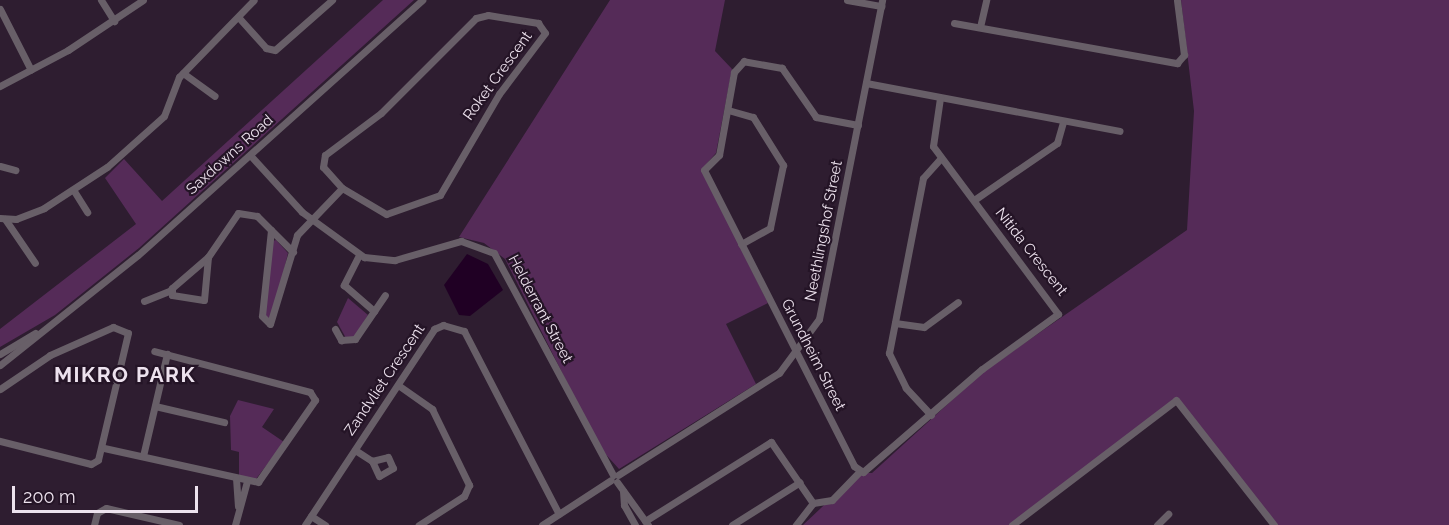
<!DOCTYPE html>
<style>
body{margin:0}
#map{position:relative;width:1449px;height:525px;overflow:hidden;background:#2e1d30;font-family:Raleway,sans-serif}
div>[style]{position:absolute}
[style*='--x']{left:calc(var(--x)*1px);top:calc(var(--y)*1px);width:calc(var(--w)*1px);rotate:calc(var(--a)*1deg)}
.green>*{inset:0;background:#552b58}
.water>*{inset:0;background:#200024}
.minor>*{height:7px;margin:-3.5px;padding:0 3.5px;transform-origin:3.5px;border-radius:3.5px;background:#685f68}
span{translate:-50% -50%;white-space:nowrap;text-align:center;line-height:1.15;-webkit-text-stroke:4.5px #241426;paint-order:stroke}
.street-label{font-size:15px;color:#ede2ee}
.district-label{font-size:21px;color:#ede2ee;font-weight:700;letter-spacing:1.5px}
.scale{position:absolute;left:12px;top:486px;width:186px;height:27px;box-sizing:border-box;border:3px solid #ede2ee;border-top:0;padding-left:8px;font-size:18px;line-height:21px;white-space:nowrap;color:#ede2ee;-webkit-text-stroke:4px #241426;paint-order:stroke}
</style>
<div id="map">
<div class="green">
<div style="clip-path:polygon(383px 0,414px 0,139px 248px,55px 315px,0 347px,0 329px,136px 224px,105px 178px,124px 159px,162px 201px)"></div>
<div style="clip-path:polygon(610px 0,725px 0,715px 51px,732px 69px,716px 153px,702px 169px,768px 303px,726px 324px,756px 384px,619px 469px,600px 448px,505px 259px,484px 243px,459px 237px)"></div>
<div style="clip-path:polygon(1181px 0,1449px 0,1449px 525px,1271px 525px,1176px 402px,1015px 525px,803px 525px,858px 473px,872px 473px,983px 372px,1187px 230px,1194px 111px)"></div>
<div style="clip-path:polygon(276px 240px,288px 253px,272px 320px,265px 318px,269px 242px)"></div>
<div style="clip-path:polygon(348px 298px,368px 315px,355px 336px,347px 340px,337px 322px)"></div>
<div style="clip-path:polygon(238px 400px,274px 409px,262px 427px,284px 442px,256px 479px,239px 476px,239px 452px,231px 450px,230px 416px)"></div>
</div>
<div class="water">
<div style="clip-path:polygon(467px 254px,488px 264px,503px 290px,470px 316px,459px 315px,444px 285px)"></div>
</div>
<div class="minor">
<div style="--x:101;--y:0;--w:25;--a:58"></div>
<div style="--x:847;--y:0;--w:35;--a:10"></div>
<div style="--x:0;--y:9;--w:68;--a:63.1"></div>
<div style="--x:488;--y:15;--w:51;--a:9.1"></div>
<div style="--x:538;--y:23;--w:12;--a:55"></div>
<div style="--x:545;--y:33;--w:76;--a:127"></div>
<div style="--x:499;--y:94;--w:117;--a:120.3"></div>
<div style="--x:440;--y:195;--w:57;--a:160.6"></div>
<div style="--x:386;--y:214;--w:51;--a:-149.4"></div>
<div style="--x:342;--y:188;--w:28;--a:-132"></div>
<div style="--x:323;--y:167;--w:12;--a:-81"></div>
<div style="--x:325;--y:155;--w:70;--a:-36.9"></div>
<div style="--x:381;--y:113;--w:134;--a:-45"></div>
<div style="--x:476;--y:18;--w:12;--a:-14"></div>
<div style="--x:240;--y:19;--w:39;--a:48"></div>
<div style="--x:266;--y:48;--w:9;--a:13"></div>
<div style="--x:275;--y:50;--w:76;--a:-41.3"></div>
<div style="--x:954;--y:23;--w:227;--a:10.2"></div>
<div style="--x:1177;--y:63;--w:11;--a:-49"></div>
<div style="--x:1184;--y:55;--w:55;--a:-97.3"></div>
<div style="--x:980;--y:27;--w:28;--a:-77"></div>
<div style="--x:183;--y:73;--w:39;--a:36"></div>
<div style="--x:866;--y:83;--w:258;--a:10.7"></div>
<div style="--x:0;--y:86;--w:77;--a:-27.9"></div>
<div style="--x:68;--y:50;--w:90;--a:-33.7"></div>
<div style="--x:728;--y:110;--w:26;--a:16"></div>
<div style="--x:753;--y:117;--w:57;--a:58"></div>
<div style="--x:783;--y:165;--w:64;--a:101.7"></div>
<div style="--x:770;--y:228;--w:33;--a:151"></div>
<div style="--x:858;--y:125;--w:43;--a:-169.2"></div>
<div style="--x:816;--y:117;--w:60;--a:-124.8"></div>
<div style="--x:782;--y:68;--w:39;--a:-170"></div>
<div style="--x:744;--y:61;--w:15;--a:132"></div>
<div style="--x:734;--y:72;--w:84;--a:100.2"></div>
<div style="--x:719;--y:155;--w:21;--a:135"></div>
<div style="--x:704;--y:170;--w:332;--a:63.1"></div>
<div style="--x:854;--y:466;--w:11;--a:34"></div>
<div style="--x:863;--y:472;--w:157;--a:-40.9"></div>
<div style="--x:982;--y:369;--w:94;--a:-35.9"></div>
<div style="--x:1058;--y:314;--w:209;--a:-126.7"></div>
<div style="--x:933;--y:146;--w:49;--a:-81.7"></div>
<div style="--x:250;--y:155;--w:77;--a:47.6"></div>
<div style="--x:302;--y:212;--w:77;--a:36"></div>
<div style="--x:364;--y:257;--w:31;--a:6"></div>
<div style="--x:395;--y:260;--w:69;--a:-16.1"></div>
<div style="--x:461;--y:241;--w:35;--a:20"></div>
<div style="--x:494;--y:253;--w:252;--a:61.8"></div>
<div style="--x:0;--y:166;--w:16;--a:15"></div>
<div style="--x:74;--y:191;--w:25;--a:58"></div>
<div style="--x:974;--y:200;--w:101;--a:-34.5"></div>
<div style="--x:1057;--y:143;--w:22;--a:-74"></div>
<div style="--x:0;--y:218;--w:16;--a:4"></div>
<div style="--x:16;--y:219;--w:30;--a:-21"></div>
<div style="--x:44;--y:208;--w:75;--a:-33.1"></div>
<div style="--x:107;--y:167;--w:76;--a:-41.8"></div>
<div style="--x:164;--y:116;--w:42;--a:-69"></div>
<div style="--x:179;--y:77;--w:107;--a:-45.8"></div>
<div style="--x:5;--y:219;--w:53;--a:55.7"></div>
<div style="--x:271;--y:230;--w:86;--a:96"></div>
<div style="--x:262;--y:316;--w:11;--a:45"></div>
<div style="--x:270;--y:324;--w:93;--a:-73.1"></div>
<div style="--x:297;--y:235;--w:65;--a:-46.2"></div>
<div style="--x:359;--y:255;--w:34;--a:117"></div>
<div style="--x:344;--y:285;--w:40;--a:41"></div>
<div style="--x:208;--y:257;--w:48;--a:139.3"></div>
<div style="--x:172;--y:288;--w:7;--a:90"></div>
<div style="--x:172;--y:295;--w:32;--a:9"></div>
<div style="--x:204;--y:300;--w:43;--a:-84.7"></div>
<div style="--x:208;--y:257;--w:53;--a:-55.7"></div>
<div style="--x:238;--y:213;--w:19;--a:9"></div>
<div style="--x:257;--y:216;--w:51;--a:45"></div>
<div style="--x:144;--y:301;--w:29;--a:-22"></div>
<div style="--x:895;--y:323;--w:29;--a:8"></div>
<div style="--x:924;--y:327;--w:42;--a:-36.3"></div>
<div style="--x:335;--y:329;--w:13;--a:61"></div>
<div style="--x:341;--y:340;--w:14;--a:-4"></div>
<div style="--x:355;--y:339;--w:53;--a:-55.7"></div>
<div style="--x:0;--y:354;--w:41;--a:-31"></div>
<div style="--x:0;--y:365;--w:176;--a:-38.6"></div>
<div style="--x:138;--y:255;--w:382;--a:-41.9"></div>
<div style="--x:398;--y:385;--w:42;--a:35.2"></div>
<div style="--x:432;--y:409;--w:85;--a:64"></div>
<div style="--x:469;--y:485;--w:12;--a:114"></div>
<div style="--x:464;--y:496;--w:54;--a:147.2"></div>
<div style="--x:0;--y:389;--w:60;--a:-34.2"></div>
<div style="--x:50;--y:355;--w:69;--a:-24"></div>
<div style="--x:113;--y:327;--w:16;--a:22"></div>
<div style="--x:128;--y:333;--w:130;--a:103.3"></div>
<div style="--x:98;--y:460;--w:8;--a:150"></div>
<div style="--x:91;--y:464;--w:94;--a:-165.8"></div>
<div style="--x:155;--y:406;--w:71;--a:13.1"></div>
<div style="--x:931;--y:415;--w:37;--a:-133"></div>
<div style="--x:906;--y:388;--w:39;--a:-116"></div>
<div style="--x:889;--y:353;--w:178;--a:-79"></div>
<div style="--x:923;--y:178;--w:27;--a:-48"></div>
<div style="--x:104;--y:448;--w:158;--a:12.4"></div>
<div style="--x:258;--y:482;--w:100;--a:-55.2"></div>
<div style="--x:315;--y:400;--w:9;--a:-122"></div>
<div style="--x:310;--y:392;--w:161;--a:-165.3"></div>
<div style="--x:355;--y:450;--w:20;--a:33"></div>
<div style="--x:372;--y:461;--w:16;--a:-14"></div>
<div style="--x:388;--y:457;--w:12;--a:66"></div>
<div style="--x:393;--y:468;--w:16;--a:150"></div>
<div style="--x:379;--y:476;--w:17;--a:-115"></div>
<div style="--x:143;--y:456;--w:105;--a:-76.8"></div>
<div style="--x:618;--y:475;--w:191;--a:-32.4"></div>
<div style="--x:779;--y:373;--w:67;--a:-53.5"></div>
<div style="--x:819;--y:319;--w:325;--a:-78.8"></div>
<div style="--x:236;--y:478;--w:28;--a:86"></div>
<div style="--x:617;--y:482;--w:53;--a:54.2"></div>
<div style="--x:623;--y:491;--w:14;--a:86"></div>
<div style="--x:624;--y:505;--w:23;--a:61"></div>
<div style="--x:813;--y:503;--w:19;--a:-9"></div>
<div style="--x:832;--y:500;--w:40;--a:-46"></div>
<div style="--x:311;--y:516;--w:17;--a:33"></div>
<div style="--x:645;--y:521;--w:149;--a:-32.1"></div>
<div style="--x:771;--y:442;--w:74;--a:55.5"></div>
<div style="--x:813;--y:503;--w:28;--a:128"></div>
<div style="--x:94;--y:525;--w:12;--a:-76"></div>
<div style="--x:97;--y:513;--w:10;--a:-29"></div>
<div style="--x:106;--y:508;--w:75;--a:13.1"></div>
<div style="--x:235;--y:525;--w:46;--a:-74.7"></div>
<div style="--x:305;--y:525;--w:235;--a:-56.6"></div>
<div style="--x:434;--y:329;--w:10;--a:-24"></div>
<div style="--x:443;--y:325;--w:22;--a:16"></div>
<div style="--x:464;--y:331;--w:206;--a:62.6"></div>
<div style="--x:542;--y:525;--w:82;--a:-33.1"></div>
<div style="--x:732;--y:525;--w:80;--a:-32.3"></div>
<div style="--x:1012;--y:525;--w:206;--a:-37.3"></div>
<div style="--x:1176;--y:400;--w:159;--a:51.9"></div>
<div style="--x:1157;--y:525;--w:16;--a:-45"></div>
</div>
<div class="street-label">
<span style="left:498px;top:76px;rotate:-54deg">Roket Crescent</span>
<span style="left:230px;top:155px;rotate:-42deg">Saxdowns Road</span>
<span style="left:824px;top:231px;rotate:-79deg">Neethlingshof Street</span>
<span style="left:1031px;top:252px;rotate:52deg">Nitida Crescent</span>
<span style="left:540px;top:309px;rotate:62deg">Helderrant Street</span>
<span style="left:813px;top:355px;rotate:63deg">Grundheim Street</span>
<span style="left:385px;top:380px;rotate:-56deg">Zandvliet Crescent</span>
</div>
<div class="district-label">
<span style="left:125px;top:375px">MIKRO PARK</span>
</div>
<div class="scale">200 m</div>
</div>
